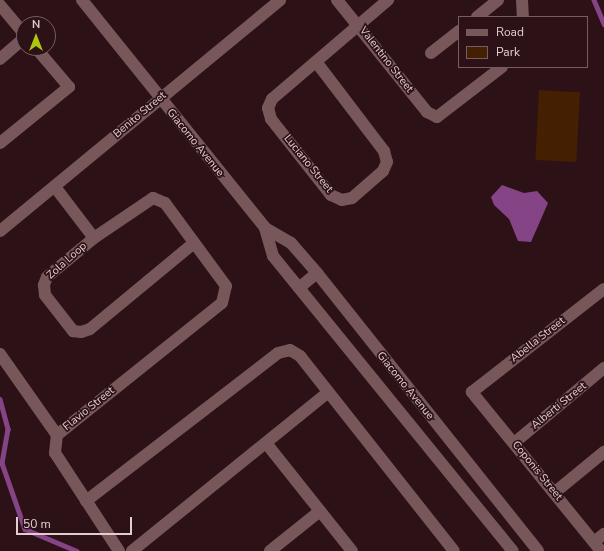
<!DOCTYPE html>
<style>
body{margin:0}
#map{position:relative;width:604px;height:551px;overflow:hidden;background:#2c1216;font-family:"Nunito Sans",sans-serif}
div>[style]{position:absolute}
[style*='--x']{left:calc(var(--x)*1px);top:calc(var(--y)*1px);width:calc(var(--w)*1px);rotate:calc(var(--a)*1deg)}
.green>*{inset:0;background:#441f02;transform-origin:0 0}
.water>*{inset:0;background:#844485}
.stream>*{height:4.5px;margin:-2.25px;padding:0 2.25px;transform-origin:2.25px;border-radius:2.25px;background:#844485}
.minor>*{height:12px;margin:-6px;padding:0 6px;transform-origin:6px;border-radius:6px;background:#78575b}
span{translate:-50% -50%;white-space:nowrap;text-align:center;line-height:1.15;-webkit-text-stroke:3.5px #2c1216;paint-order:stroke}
.street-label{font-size:11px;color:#e2ced0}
.legend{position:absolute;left:458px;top:16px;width:130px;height:52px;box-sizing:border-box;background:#2c1216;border:1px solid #755d60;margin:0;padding:5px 7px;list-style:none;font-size:12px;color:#e2ced0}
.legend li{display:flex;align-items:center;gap:8px;height:20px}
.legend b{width:20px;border:1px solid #755d60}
.north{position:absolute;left:16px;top:16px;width:40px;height:40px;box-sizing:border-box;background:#2c1216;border:1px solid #755d60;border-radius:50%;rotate:0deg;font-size:11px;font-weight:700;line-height:16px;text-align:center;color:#e2ced0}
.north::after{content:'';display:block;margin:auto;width:14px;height:18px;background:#adc60e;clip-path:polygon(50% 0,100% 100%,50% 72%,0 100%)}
.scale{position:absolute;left:16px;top:517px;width:116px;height:18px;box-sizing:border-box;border:2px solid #e2ced0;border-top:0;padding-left:5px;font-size:12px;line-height:14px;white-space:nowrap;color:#e2ced0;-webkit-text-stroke:3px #2c1216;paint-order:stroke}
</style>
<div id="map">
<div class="green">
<div style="left:539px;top:90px;width:41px;height:70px;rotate:3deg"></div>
</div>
<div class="water">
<div style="clip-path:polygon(502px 185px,524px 193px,537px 191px,548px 203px,531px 242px,518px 241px,509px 219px,494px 205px,491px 197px)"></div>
</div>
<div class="stream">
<div style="--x:594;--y:0;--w:26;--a:67"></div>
<div style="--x:0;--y:399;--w:31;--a:75"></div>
<div style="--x:8;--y:429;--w:35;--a:100"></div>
<div style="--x:2;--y:463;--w:70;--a:70.8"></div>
<div style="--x:25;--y:529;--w:56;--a:22.9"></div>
</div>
<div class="minor">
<div style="--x:82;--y:0;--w:292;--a:51.2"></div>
<div style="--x:265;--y:228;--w:30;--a:30"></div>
<div style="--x:291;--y:243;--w:40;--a:49"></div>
<div style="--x:317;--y:273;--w:355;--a:51.5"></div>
<div style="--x:337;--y:0;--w:144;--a:51.2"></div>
<div style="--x:427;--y:112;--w:11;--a:27"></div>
<div style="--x:437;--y:117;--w:82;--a:-37.6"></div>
<div style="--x:522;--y:0;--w:17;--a:87"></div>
<div style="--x:0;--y:5;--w:38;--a:50"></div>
<div style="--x:477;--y:17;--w:27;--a:-39"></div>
<div style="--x:431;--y:53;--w:36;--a:-38"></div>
<div style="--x:0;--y:59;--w:32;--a:-41"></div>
<div style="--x:317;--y:63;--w:111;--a:52.7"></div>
<div style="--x:384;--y:151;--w:11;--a:75"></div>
<div style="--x:387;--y:162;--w:10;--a:114"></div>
<div style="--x:383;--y:171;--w:41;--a:138.9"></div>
<div style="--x:352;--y:198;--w:10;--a:169"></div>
<div style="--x:342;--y:200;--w:12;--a:-156"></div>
<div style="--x:331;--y:195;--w:97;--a:-128.3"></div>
<div style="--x:271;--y:119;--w:11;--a:-105"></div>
<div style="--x:268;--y:108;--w:10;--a:-66"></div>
<div style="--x:272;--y:99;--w:153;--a:-40.5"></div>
<div style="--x:0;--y:143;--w:89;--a:-39.1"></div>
<div style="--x:69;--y:87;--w:51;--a:-130.2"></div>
<div style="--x:55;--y:187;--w:64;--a:52.6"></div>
<div style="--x:265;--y:228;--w:29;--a:74"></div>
<div style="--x:273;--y:256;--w:380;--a:50.9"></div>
<div style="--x:0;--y:231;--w:363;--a:-39.5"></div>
<div style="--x:299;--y:288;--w:23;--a:-40"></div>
<div style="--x:0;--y:354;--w:99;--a:54.9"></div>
<div style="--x:266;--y:443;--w:138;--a:51.5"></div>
<div style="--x:514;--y:443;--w:117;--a:-39.8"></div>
<div style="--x:554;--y:493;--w:65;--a:-39.4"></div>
<div style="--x:86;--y:501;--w:242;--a:-37.6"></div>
<div style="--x:278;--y:353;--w:12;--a:-14"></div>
<div style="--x:290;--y:350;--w:12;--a:31"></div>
<div style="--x:300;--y:356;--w:248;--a:51.7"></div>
<div style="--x:594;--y:542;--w:13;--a:-39"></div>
<div style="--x:119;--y:551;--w:117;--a:-123.1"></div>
<div style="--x:55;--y:453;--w:18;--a:-84"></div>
<div style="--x:57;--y:435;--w:211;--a:-38.7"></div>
<div style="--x:222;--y:303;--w:17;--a:-77"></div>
<div style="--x:226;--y:286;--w:103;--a:-126.3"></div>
<div style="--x:165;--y:203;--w:13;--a:-157"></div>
<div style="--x:153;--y:198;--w:71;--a:145.9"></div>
<div style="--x:94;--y:238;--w:61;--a:140.3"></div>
<div style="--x:47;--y:277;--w:9;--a:111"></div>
<div style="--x:44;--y:285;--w:10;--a:84"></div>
<div style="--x:45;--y:295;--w:46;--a:52.1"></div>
<div style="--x:73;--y:331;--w:8;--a:7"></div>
<div style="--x:81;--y:332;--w:9;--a:-18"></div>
<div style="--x:90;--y:329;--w:135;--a:-39.6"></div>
<div style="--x:132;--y:551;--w:251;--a:-39"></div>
<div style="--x:270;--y:551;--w:64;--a:-38.7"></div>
<div style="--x:601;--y:551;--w:205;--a:-129.1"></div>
<div style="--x:472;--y:392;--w:167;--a:-38"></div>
</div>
<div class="street-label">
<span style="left:386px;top:60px;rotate:52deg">Valentino Street</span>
<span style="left:140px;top:115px;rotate:-40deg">Benito Street</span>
<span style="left:195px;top:143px;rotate:51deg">Giacomo Avenue</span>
<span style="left:308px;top:164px;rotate:51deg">Luciano Street</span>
<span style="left:67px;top:261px;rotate:-42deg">Zola Loop</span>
<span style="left:538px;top:340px;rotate:-38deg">Abella Street</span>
<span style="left:405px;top:386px;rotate:51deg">Giacomo Avenue</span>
<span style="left:559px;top:406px;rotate:-39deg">Alberti Street</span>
<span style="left:89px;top:409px;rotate:-39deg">Flavio Street</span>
<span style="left:537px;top:471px;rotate:51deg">Coponis Street</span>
</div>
<ul class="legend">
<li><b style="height:5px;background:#78575b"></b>Road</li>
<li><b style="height:11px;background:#441f02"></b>Park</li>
</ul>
<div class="north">N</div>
<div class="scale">50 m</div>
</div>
